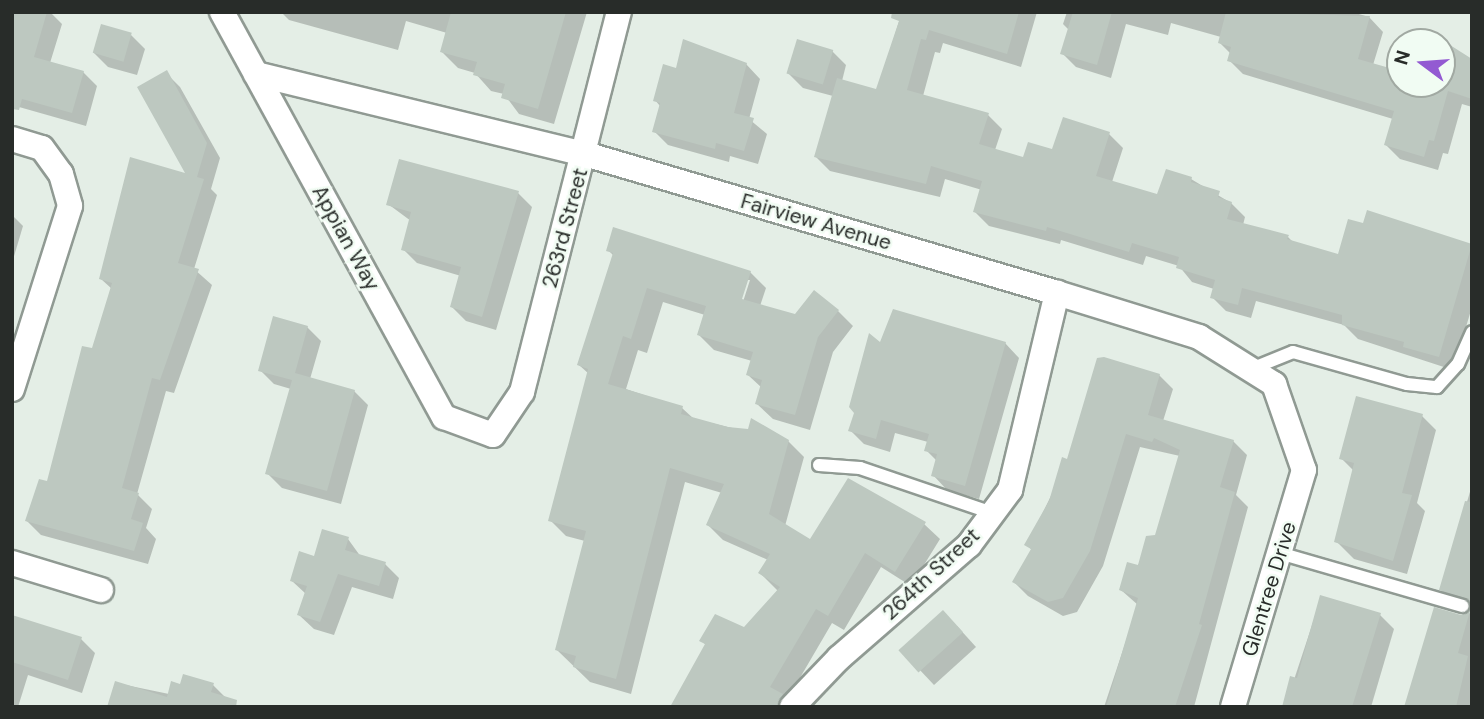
<!DOCTYPE html>
<style>
body{margin:0}
#map{position:relative;width:1484px;height:719px;overflow:hidden;background:#e4eee6;font-family:"DM Sans",sans-serif}
div>[style]{position:absolute}
[style*='--x']{left:calc(var(--x)*1px);top:calc(var(--y)*1px);width:calc(var(--w)*1px);rotate:calc(var(--a)*1deg)}
.shadow>*{inset:0;background:#0003}
.building>*{inset:0;background:#bdc8c0;transform-origin:0 0}
.roads{filter:drop-shadow(2px 0 #909a93) drop-shadow(-2px 0 #909a93) drop-shadow(0 2px #909a93) drop-shadow(0 -2px #909a93)}
.lane>*{height:12px;margin:-6px;padding:0 6px;transform-origin:6px;border-radius:6px;background:#fff}
.street>*{height:24px;margin:-12px;padding:0 12px;transform-origin:12px;border-radius:12px;background:#fff}
span{translate:-50% -50%;white-space:nowrap;text-align:center;line-height:1.15;-webkit-text-stroke:5px #f1fcf3;paint-order:stroke}
.street-label{font-size:21px;color:#282c29}
.frame{position:absolute;inset:0;border:14px solid #282c29;pointer-events:none}
.north{position:absolute;left:1386px;top:28px;width:70px;height:70px;box-sizing:border-box;background:#f1fcf3;border:2px solid #a1a9a2;border-radius:50%;rotate:286deg;font-size:19px;font-weight:700;line-height:28px;text-align:center;color:#282c29}
.north::after{content:'';display:block;margin:auto;width:24px;height:32px;background:#935ad2;clip-path:polygon(50% 0,100% 100%,50% 72%,0 100%)}
</style>
<div id="map">
<div class="shadow">
<div style="clip-path:polygon(16px 12px,50px 12px,62px 24px,50px 63px,83px 72px,97px 86px,86px 126px,12px 105px)"></div>
<div style="clip-path:polygon(281px 12px,587px 12px,554px 124px,519px 114px,504px 94px,491px 91px,475px 73px,458px 68px,442px 52px,447px 33px,406px 21px,398px 50px,289px 20px)"></div>
<div style="clip-path:polygon(902px 12px,1037px 12px,1021px 67px,943px 43px,940px 53px,935px 52px,923px 96px,988px 115px,1002px 129px,995px 150px,1025px 159px,1109px 134px,1123px 148px,1112px 182px,1158px 196px,1191px 179px,1231px 203px,1245px 217px,1243px 225px,1288px 237px,1294px 243px,1339px 256px,1364px 225px,1368px 212px,1472px 245px,1472px 307px,1453px 370px,1358px 339px,1344px 325px,1256px 301px,1251px 318px,1226px 311px,1212px 297px,1214px 289px,1192px 282px,1179px 266px,1146px 256px,1143px 265px,1061px 240px,1060px 244px,989px 226px,975px 212px,982px 190px,945px 179px,940px 197px,830px 171px,816px 157px,833px 96px,803px 88px,789px 74px,832px 51px,846px 65px,842px 81px,877px 91px)"></div>
<div style="clip-path:polygon(1067px 12px,1352px 12px,1369px 17px,1383px 32px,1373px 65px,1400px 73px,1400px 84px,1442px 84px,1472px 61px,1472px 107px,1462px 104px,1448px 154px,1443px 153px,1438px 170px,1400px 159px,1386px 145px,1393px 119px,1243px 74px,1229px 60px,1231px 54px,1220px 43px,1221px 37px,1171px 23px,1168px 35px,1126px 24px,1111px 78px,1076px 67px,1062px 53px,1069px 30px,1063px 24px)"></div>
<div style="clip-path:polygon(131px 35px,145px 49px,137px 75px,108px 67px,94px 53px)"></div>
<div style="clip-path:polygon(746px 64px,760px 79px,749px 119px,767px 134px,758px 164px,730px 156px,729px 162px,668px 145px,654px 131px,660px 106px,655px 100px,677px 70px)"></div>
<div style="clip-path:polygon(166px 73px,180px 87px,220px 158px,211px 189px,217px 195px,194px 269px,212px 285px,174px 393px,166px 391px,137px 494px,152px 509px,146px 528px,156px 539px,148px 564px,41px 535px,27px 521px,48px 483px,93px 351px,112px 289px,101px 279px,189px 176px)"></div>
<div style="clip-path:polygon(518px 193px,532px 207px,496px 330px,466px 321px,452px 307px,461px 276px,417px 263px,403px 249px,411px 221px,388px 204px)"></div>
<div style="clip-path:polygon(12px 215px,23px 226px,12px 263px)"></div>
<div style="clip-path:polygon(evenodd,608px 250px,750px 272px,766px 288px,760px 306px,795px 316px,838px 311px,853px 326px,833px 352px,810px 430px,773px 419px,757px 404px,762px 388px,748px 375px,752px 361px,714px 350px,699px 335px,705px 315px,663px 302px,647px 353px,638px 350px,626px 389px,682px 408px,694px 419px,788px 441px,804px 457px,785px 526px,810px 541px,924px 524px,940px 539px,911px 586px,881px 567px,844px 630px,832px 623px,787px 700px,793px 707px,677px 707px,706px 645px,702px 641px,745px 630px,778px 591px,760px 573px,768px 560px,723px 540px,708px 525px,722px 493px,685px 482px,631px 694px,590px 682px,557px 650px,585px 541px,566px 536px,550px 520px,589px 374px,579px 365px,614px 256px,608px 250px,746px 280px,750px 280px,741px 308px,738px 307px,746px 280px)"></div>
<div style="clip-path:polygon(307px 327px,321px 341px,310px 379px,354px 391px,368px 405px,341px 504px,282px 488px,267px 473px,291px 389px,274px 384px,260px 370px)"></div>
<div style="clip-path:polygon(1005px 343px,1019px 358px,979px 499px,947px 490px,933px 475px,937px 461px,926px 450px,928px 442px,895px 433px,890px 452px,864px 444px,850px 430px,881px 345px)"></div>
<div style="clip-path:polygon(1159px 375px,1173px 389px,1163px 421px,1233px 441px,1247px 455px,1236px 495px,1248px 507px,1194px 707px,1104px 707px,1138px 605px,1121px 590px,1157px 537px,1180px 456px,1140px 447px,1103px 566px,1077px 612px,1063px 616px,1028px 596px,1014px 582px,1032px 550px,1027px 545px,1068px 461px)"></div>
<div style="clip-path:polygon(1422px 416px,1436px 430px,1417px 503px,1425px 511px,1407px 574px,1354px 559px,1336px 541px,1353px 470px,1341px 458px)"></div>
<div style="clip-path:polygon(1472px 485px,1472px 608px,1455px 604px,1441px 590px)"></div>
<div style="clip-path:polygon(348px 539px,361px 557px,385px 564px,399px 578px,393px 599px,352px 587px,334px 635px,314px 629px,299px 615px,306px 594px,292px 581px,315px 558px)"></div>
<div style="clip-path:polygon(1321px 598px,1380px 615px,1394px 629px,1371px 707px,1285px 707px)"></div>
<div style="clip-path:polygon(1470px 613px,1472px 707px,1406px 707px,1461px 616px)"></div>
<div style="clip-path:polygon(12px 619px,81px 639px,95px 653px,82px 693px,28px 675px,18px 707px,12px 707px)"></div>
<div style="clip-path:polygon(957px 626px,976px 647px,934px 685px,902px 651px)"></div>
<div style="clip-path:polygon(116px 683px,169px 694px,181px 686px,213px 685px,227px 699px,109px 707px)"></div>
</div>
<div class="building">
<div style="clip-path:polygon(12px 12px,47px 12px,34px 57px,84px 71px,72px 113px,22px 99px,19px 110px,12px 109px)"></div>
<div style="clip-path:polygon(451px 12px,566px 12px,538px 109px,501px 98px,505px 84px,473px 75px,477px 62px,440px 52px)"></div>
<div style="clip-path:polygon(892px 12px,1019px 12px,1007px 54px,929px 30px,926px 40px,921px 39px,907px 90px,989px 113px,979px 144px,1023px 157px,1028px 142px,1052px 149px,1063px 117px,1110px 132px,1096px 176px,1157px 194px,1166px 169px,1192px 177px,1191px 182px,1220px 191px,1218px 197px,1232px 202px,1227px 219px,1289px 235px,1287px 239px,1338px 254px,1348px 219px,1363px 223px,1367px 210px,1472px 244px,1439px 357px,1403px 347px,1404px 342px,1342px 325px,1342px 315px,1242px 288px,1238px 305px,1210px 298px,1215px 280px,1176px 268px,1179px 257px,1132px 243px,1129px 252px,1047px 227px,1046px 231px,973px 212px,982px 181px,931px 166px,926px 184px,814px 157px,837px 78px,876px 89px,899px 21px,891px 18px)"></div>
<div style="clip-path:polygon(1073px 12px,1112px 12px,1097px 65px,1060px 54px)"></div>
<div style="clip-path:polygon(1226px 12px,1370px 16px,1358px 59px,1400px 71px,1400px 84px,1442px 84px,1439px 38px,1472px 59px,1472px 99px,1448px 91px,1434px 141px,1429px 140px,1424px 157px,1384px 145px,1394px 111px,1227px 61px,1231px 47px,1218px 43px)"></div>
<div style="left:101px;top:24px;width:32px;height:30px;rotate:16deg"></div>
<div style="clip-path:polygon(683px 39px,747px 63px,734px 113px,754px 118px,744px 151px,716px 143px,715px 149px,652px 132px,660px 103px,653px 101px,663px 64px,676px 68px)"></div>
<div style="left:797px;top:39px;width:38px;height:36px;rotate:17deg"></div>
<div style="clip-path:polygon(167px 70px,207px 143px,197px 177px,204px 179px,178px 263px,199px 269px,160px 380px,152px 378px,122px 488px,139px 493px,131px 519px,143px 523px,134px 551px,25px 521px,39px 479px,47px 481px,82px 346px,92px 348px,112px 283px,99px 279px,130px 157px,185px 173px,137px 87px)"></div>
<div style="clip-path:polygon(399px 159px,519px 191px,482px 317px,450px 307px,461px 267px,401px 250px,411px 212px,386px 205px)"></div>
<div style="clip-path:polygon(613px 227px,751px 271px,742px 299px,795px 314px,814px 290px,839px 310px,818px 337px,795px 415px,755px 404px,762px 380px,746px 375px,753px 352px,697px 335px,706px 306px,647px 288px,631px 339px,623px 336px,608px 384px,683px 406px,681px 414px,728px 427px,748px 429px,751px 418px,789px 440px,769px 514px,810px 539px,848px 478px,926px 522px,895px 572px,865px 553px,828px 616px,816px 609px,770px 687px,783px 694px,778px 707px,670px 707px,705px 644px,699px 641px,715px 614px,744px 627px,780px 587px,758px 573px,770px 554px,706px 525px,724px 484px,670px 468px,616px 679px,573px 667px,576px 656px,555px 650px,586px 531px,548px 521px,588px 369px,577px 365px,613px 253px,606px 251px)"></div>
<div style="clip-path:polygon(893px 309px,1006px 342px,965px 486px,931px 476px,937px 454px,924px 451px,929px 434px,881px 420px,876px 439px,848px 431px,854px 413px,849px 407px,869px 333px,880px 342px)"></div>
<div style="clip-path:polygon(273px 316px,308px 326px,295px 373px,355px 390px,327px 491px,265px 474px,292px 380px,258px 371px)"></div>
<div style="clip-path:polygon(1104px 357px,1160px 374px,1148px 415px,1234px 440px,1220px 487px,1235px 492px,1199px 624px,1202px 625px,1175px 707px,1106px 707px,1138px 598px,1119px 590px,1127px 562px,1138px 565px,1146px 536px,1155px 535px,1180px 450px,1154px 438px,1152px 442px,1126px 434px,1090px 551px,1063px 598px,1048px 602px,1012px 582px,1031px 549px,1024px 545px,1049px 501px,1062px 457px,1067px 459px,1097px 358px)"></div>
<div style="clip-path:polygon(1356px 396px,1423px 414px,1402px 493px,1412px 495px,1393px 561px,1334px 542px,1354px 463px,1339px 459px)"></div>
<div style="clip-path:polygon(1465px 501px,1472px 502px,1472px 606px,1466px 598px,1439px 590px)"></div>
<div style="clip-path:polygon(322px 529px,349px 537px,345px 550px,386px 562px,379px 586px,338px 574px,320px 622px,297px 615px,307px 586px,290px 581px,299px 551px,314px 556px)"></div>
<div style="clip-path:polygon(1320px 595px,1381px 613px,1352px 707px,1282px 707px,1290px 676px,1297px 678px)"></div>
<div style="clip-path:polygon(1434px 607px,1461px 615px,1470px 611px,1458px 653px,1468px 656px,1456px 707px,1404px 707px)"></div>
<div style="left:943px;top:610px;width:30px;height:60px;rotate:48deg"></div>
<div style="clip-path:polygon(12px 615px,82px 637px,68px 680px,12px 662px)"></div>
<div style="clip-path:polygon(183px 674px,214px 683px,211px 692px,237px 700px,236px 707px,107px 707px,115px 681px,167px 697px,171px 681px,180px 684px)"></div>
</div>
<div class="roads">
<div class="lane">
<div style="--x:1251;--y:369;--w:45;--a:-22"></div>
<div style="--x:1293;--y:352;--w:118;--a:15.7"></div>
<div style="--x:1407;--y:384;--w:30;--a:6"></div>
<div style="--x:1437;--y:387;--w:31;--a:-48"></div>
<div style="--x:1458;--y:364;--w:35;--a:-66"></div>
<div style="--x:819;--y:465;--w:41;--a:4.2"></div>
<div style="--x:860;--y:468;--w:139;--a:18.8"></div>
<div style="--x:1279;--y:553;--w:191;--a:16.1"></div>
</div>
<div class="street">
<div style="--x:222;--y:12;--w:462;--a:61.3"></div>
<div style="--x:444;--y:417;--w:52;--a:20.2"></div>
<div style="--x:493;--y:435;--w:52;--a:-56"></div>
<div style="--x:522;--y:392;--w:392;--a:-75.7"></div>
<div style="--x:256;--y:74;--w:339;--a:13.7"></div>
<div style="--x:585;--y:154;--w:492;--a:16.4"></div>
<div style="--x:1057;--y:293;--w:149;--a:17.2"></div>
<div style="--x:1199;--y:337;--w:89;--a:32.1"></div>
<div style="--x:1274;--y:384;--w:91;--a:70.8"></div>
<div style="--x:1304;--y:470;--w:247;--a:106.7"></div>
<div style="--x:12;--y:139;--w:31;--a:17"></div>
<div style="--x:42;--y:148;--w:32;--a:54"></div>
<div style="--x:61;--y:174;--w:33;--a:74"></div>
<div style="--x:70;--y:206;--w:192;--a:107.6"></div>
<div style="--x:12;--y:563;--w:93;--a:16.9"></div>
<div style="--x:792;--y:707;--w:68;--a:-46.2"></div>
<div style="--x:839;--y:658;--w:172;--a:-41"></div>
<div style="--x:969;--y:545;--w:69;--a:-53.3"></div>
<div style="--x:1010;--y:490;--w:203;--a:-76.6"></div>
</div>
</div>
<div class="street-label">
<span style="left:816px;top:222px;rotate:16deg">Fairview Avenue</span>
<span style="left:565px;top:228px;rotate:-75deg">263rd Street</span>
<span style="left:346px;top:238px;rotate:61deg">Appian Way</span>
<span style="left:931px;top:574px;rotate:-43deg">264th Street</span>
<span style="left:1269px;top:589px;rotate:-73deg">Glentree Drive</span>
</div>
<div class="frame"></div>
<div class="north">N</div>
</div>
